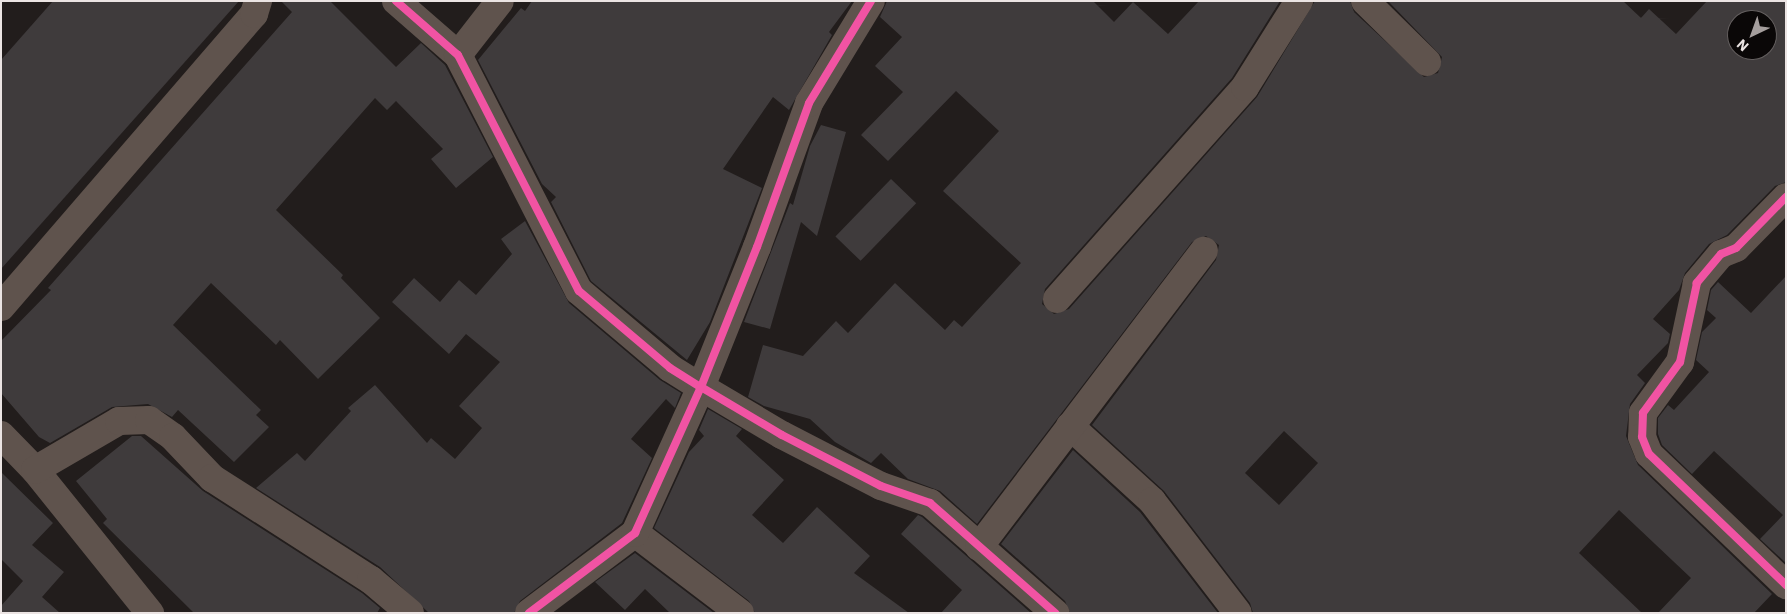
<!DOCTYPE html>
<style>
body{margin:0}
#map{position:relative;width:1787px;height:614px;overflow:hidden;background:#221d1c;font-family:"IBM Plex Sans",sans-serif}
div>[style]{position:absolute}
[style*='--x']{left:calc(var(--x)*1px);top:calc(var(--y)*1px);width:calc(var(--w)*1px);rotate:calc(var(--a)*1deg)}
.building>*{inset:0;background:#3f3b3c;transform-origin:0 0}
.minor>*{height:28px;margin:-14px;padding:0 14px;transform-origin:14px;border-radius:14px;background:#5f534d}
.cycleway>*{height:8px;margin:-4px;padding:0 4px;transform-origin:4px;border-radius:4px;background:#f153a3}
span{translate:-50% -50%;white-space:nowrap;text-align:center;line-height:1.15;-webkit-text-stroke:4px #0a0707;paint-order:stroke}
.frame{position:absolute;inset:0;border:2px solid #ebe4e3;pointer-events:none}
.north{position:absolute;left:1727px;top:10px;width:50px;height:50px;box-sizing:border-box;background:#0a0707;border:1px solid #645f5f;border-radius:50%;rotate:222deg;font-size:14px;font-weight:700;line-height:20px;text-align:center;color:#ebe4e3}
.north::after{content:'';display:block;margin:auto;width:18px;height:22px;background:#a59e9d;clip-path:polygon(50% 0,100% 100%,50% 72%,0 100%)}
</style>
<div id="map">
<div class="building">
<div style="clip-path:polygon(53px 1px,239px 1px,1px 269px,1px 60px)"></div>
<div style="clip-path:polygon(281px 1px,330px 1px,396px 67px,421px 43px,445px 65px,493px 157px,456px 188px,431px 159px,443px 149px,396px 101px,387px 110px,375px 98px,276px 210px,343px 275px,341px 278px,380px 318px,318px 379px,280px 340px,276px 345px,211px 283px,173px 325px,261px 410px,256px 415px,269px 427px,234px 462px,178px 410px,172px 417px,148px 404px,112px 407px,50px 443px,39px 437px,1px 393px,1px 341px,51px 290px,48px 288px,292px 12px)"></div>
<div style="clip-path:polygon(532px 1px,852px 1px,829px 32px,832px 35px,789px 110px,773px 97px,723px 169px,762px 188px,710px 322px,687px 360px,591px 281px,551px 202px,556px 197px,542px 184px,478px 60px,521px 8px,525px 11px)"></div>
<div style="clip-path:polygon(evenodd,887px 1px,1093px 1px,1114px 22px,1133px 2px,1168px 34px,1199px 1px,1280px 1px,1232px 78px,1045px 289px,1042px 304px,1054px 314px,1069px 309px,1257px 97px,1315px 1px,1350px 1px,1354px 12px,1424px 77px,1438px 73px,1442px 57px,1388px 1px,1623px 1px,1641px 18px,1649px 9px,1676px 34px,1707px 1px,1786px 1px,1786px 182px,1775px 186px,1727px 235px,1709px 244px,1685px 273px,1679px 290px,1653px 319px,1670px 334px,1668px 343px,1637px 375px,1645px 383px,1630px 404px,1626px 436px,1638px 465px,1772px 594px,1754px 613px,1658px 613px,1691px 578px,1619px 510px,1579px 553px,1642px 613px,1253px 613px,1250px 603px,1164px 491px,1092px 425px,1216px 260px,1219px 245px,1206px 236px,1192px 242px,977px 524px,940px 491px,908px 479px,881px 453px,871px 463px,835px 442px,810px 419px,764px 406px,748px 397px,763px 345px,803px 356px,836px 321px,848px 333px,895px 283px,945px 330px,954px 320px,962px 327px,1021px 263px,943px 191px,999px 131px,956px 91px,888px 161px,861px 135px,903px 92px,875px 66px,902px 37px,880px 17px,887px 1px,1737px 20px,1767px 20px,1767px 50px,1737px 50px,1737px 20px,887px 1px,1284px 431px,1318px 463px,1279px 505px,1245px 473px,1284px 431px)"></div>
<div style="clip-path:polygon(821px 125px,846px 132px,817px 236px,801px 222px,770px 329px,744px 322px,790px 203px,793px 205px,810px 146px)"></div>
<div style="left:891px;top:179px;width:35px;height:80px;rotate:44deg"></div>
<div style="clip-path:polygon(525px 221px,569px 303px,660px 380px,681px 393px,675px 408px,666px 399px,631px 439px,652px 458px,622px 523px,520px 601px,514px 613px,429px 613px,380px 567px,256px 488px,297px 453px,305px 461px,351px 411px,348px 408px,375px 385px,427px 443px,431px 438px,455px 459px,482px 428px,459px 406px,500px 362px,466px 334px,449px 354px,392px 302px,414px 278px,440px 302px,459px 280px,476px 295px,512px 254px,501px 239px)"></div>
<div style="clip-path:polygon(1786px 276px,1786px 563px,1760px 539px,1783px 515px,1714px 451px,1692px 474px,1662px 445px,1658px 434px,1658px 418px,1668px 405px,1674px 410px,1709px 372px,1696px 360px,1702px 332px,1716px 318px,1707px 310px,1711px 290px,1718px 282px,1751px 313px)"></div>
<div style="clip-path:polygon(708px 409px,742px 429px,736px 436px,784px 480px,752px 515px,783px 543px,817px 507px,870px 556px,854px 573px,909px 613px,755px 613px,749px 601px,654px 528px,689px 452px,704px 436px,699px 430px)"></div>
<div style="clip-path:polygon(132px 436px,141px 436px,203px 491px,362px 593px,380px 608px,377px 613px,194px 613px,103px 523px,107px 519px,76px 481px)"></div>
<div style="clip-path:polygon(1073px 450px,1140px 512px,1218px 613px,1070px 613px,1065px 601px,1001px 544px)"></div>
<div style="clip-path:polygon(1px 472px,53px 523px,32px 545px,64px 572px,42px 597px,60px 613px,1px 613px,1px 606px,23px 581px,1px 559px)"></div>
<div style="clip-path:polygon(918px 515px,922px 517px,1031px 613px,941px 613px,962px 590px,901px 534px)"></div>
<div style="clip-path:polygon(635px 553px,714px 613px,670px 613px,645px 589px,625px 610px,595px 582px)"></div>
</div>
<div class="minor">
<div style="--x:396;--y:1;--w:82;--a:41.1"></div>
<div style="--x:458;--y:55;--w:265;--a:62.9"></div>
<div style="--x:579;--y:291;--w:119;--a:40.2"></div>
<div style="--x:670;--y:368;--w:36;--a:32"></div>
<div style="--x:701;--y:387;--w:94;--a:30.7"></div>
<div style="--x:782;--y:435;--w:111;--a:27.3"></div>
<div style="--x:881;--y:486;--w:52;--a:19.1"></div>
<div style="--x:930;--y:503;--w:167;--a:41.3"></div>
<div style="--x:1365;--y:1;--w:87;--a:44.5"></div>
<div style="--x:458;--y:55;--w:68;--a:-52.1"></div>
<div style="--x:1786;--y:197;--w:71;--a:134.4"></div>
<div style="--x:1736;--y:248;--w:16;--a:158"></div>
<div style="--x:1721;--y:254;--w:38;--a:130"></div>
<div style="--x:1697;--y:283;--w:81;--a:102.1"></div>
<div style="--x:1680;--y:362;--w:63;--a:126"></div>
<div style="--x:1643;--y:413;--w:24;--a:92"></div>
<div style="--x:1642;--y:437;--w:18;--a:68"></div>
<div style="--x:1649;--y:454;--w:190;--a:43.7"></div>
<div style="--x:1057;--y:299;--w:283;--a:-48.4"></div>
<div style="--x:1245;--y:87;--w:102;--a:-57.9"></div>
<div style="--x:1;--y:307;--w:387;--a:-49.2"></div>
<div style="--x:254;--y:14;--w:14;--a:-73"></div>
<div style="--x:1070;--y:426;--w:111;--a:42.4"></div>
<div style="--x:1152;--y:501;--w:141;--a:52.5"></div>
<div style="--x:1;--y:435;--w:49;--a:45.8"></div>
<div style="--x:35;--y:470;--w:184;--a:51.2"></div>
<div style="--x:35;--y:470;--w:97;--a:-30.3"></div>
<div style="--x:119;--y:421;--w:30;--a:-2"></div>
<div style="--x:149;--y:420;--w:29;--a:35"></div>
<div style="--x:173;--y:437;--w:57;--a:46.4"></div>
<div style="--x:212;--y:478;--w:189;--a:32.7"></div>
<div style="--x:371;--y:580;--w:51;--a:40.2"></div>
<div style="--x:635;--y:533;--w:132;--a:37.3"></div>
<div style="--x:979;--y:547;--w:372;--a:-52.8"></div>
<div style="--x:529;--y:613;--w:133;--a:-37"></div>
<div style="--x:635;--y:533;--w:160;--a:-65.7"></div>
<div style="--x:701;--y:387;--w:151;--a:-68.2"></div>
<div style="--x:757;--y:247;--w:153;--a:-70.1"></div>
<div style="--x:809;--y:103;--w:119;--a:-58.7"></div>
</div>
<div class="cycleway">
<div style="--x:396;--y:1;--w:82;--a:41.1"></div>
<div style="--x:458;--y:55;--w:265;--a:62.9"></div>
<div style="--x:579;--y:291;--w:119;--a:40.2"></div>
<div style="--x:670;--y:368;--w:36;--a:32"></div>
<div style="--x:701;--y:387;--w:94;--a:30.7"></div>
<div style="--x:782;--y:435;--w:111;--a:27.3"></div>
<div style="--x:881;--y:486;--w:52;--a:19.1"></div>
<div style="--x:930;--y:503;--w:167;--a:41.3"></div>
<div style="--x:1786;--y:197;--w:71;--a:134.4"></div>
<div style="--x:1736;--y:248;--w:16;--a:158"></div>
<div style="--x:1721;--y:254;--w:38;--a:130"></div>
<div style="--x:1697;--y:283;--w:81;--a:102.1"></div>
<div style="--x:1680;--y:362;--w:63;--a:126"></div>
<div style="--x:1643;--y:413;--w:24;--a:92"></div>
<div style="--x:1642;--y:437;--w:18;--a:68"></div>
<div style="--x:1649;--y:454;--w:190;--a:43.7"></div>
<div style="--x:529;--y:613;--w:133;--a:-37"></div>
<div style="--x:635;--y:533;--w:160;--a:-65.7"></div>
<div style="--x:701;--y:387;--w:151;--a:-68.2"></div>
<div style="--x:757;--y:247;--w:153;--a:-70.1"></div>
<div style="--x:809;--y:103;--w:119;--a:-58.7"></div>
</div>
<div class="frame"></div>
<div class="north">N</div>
</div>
